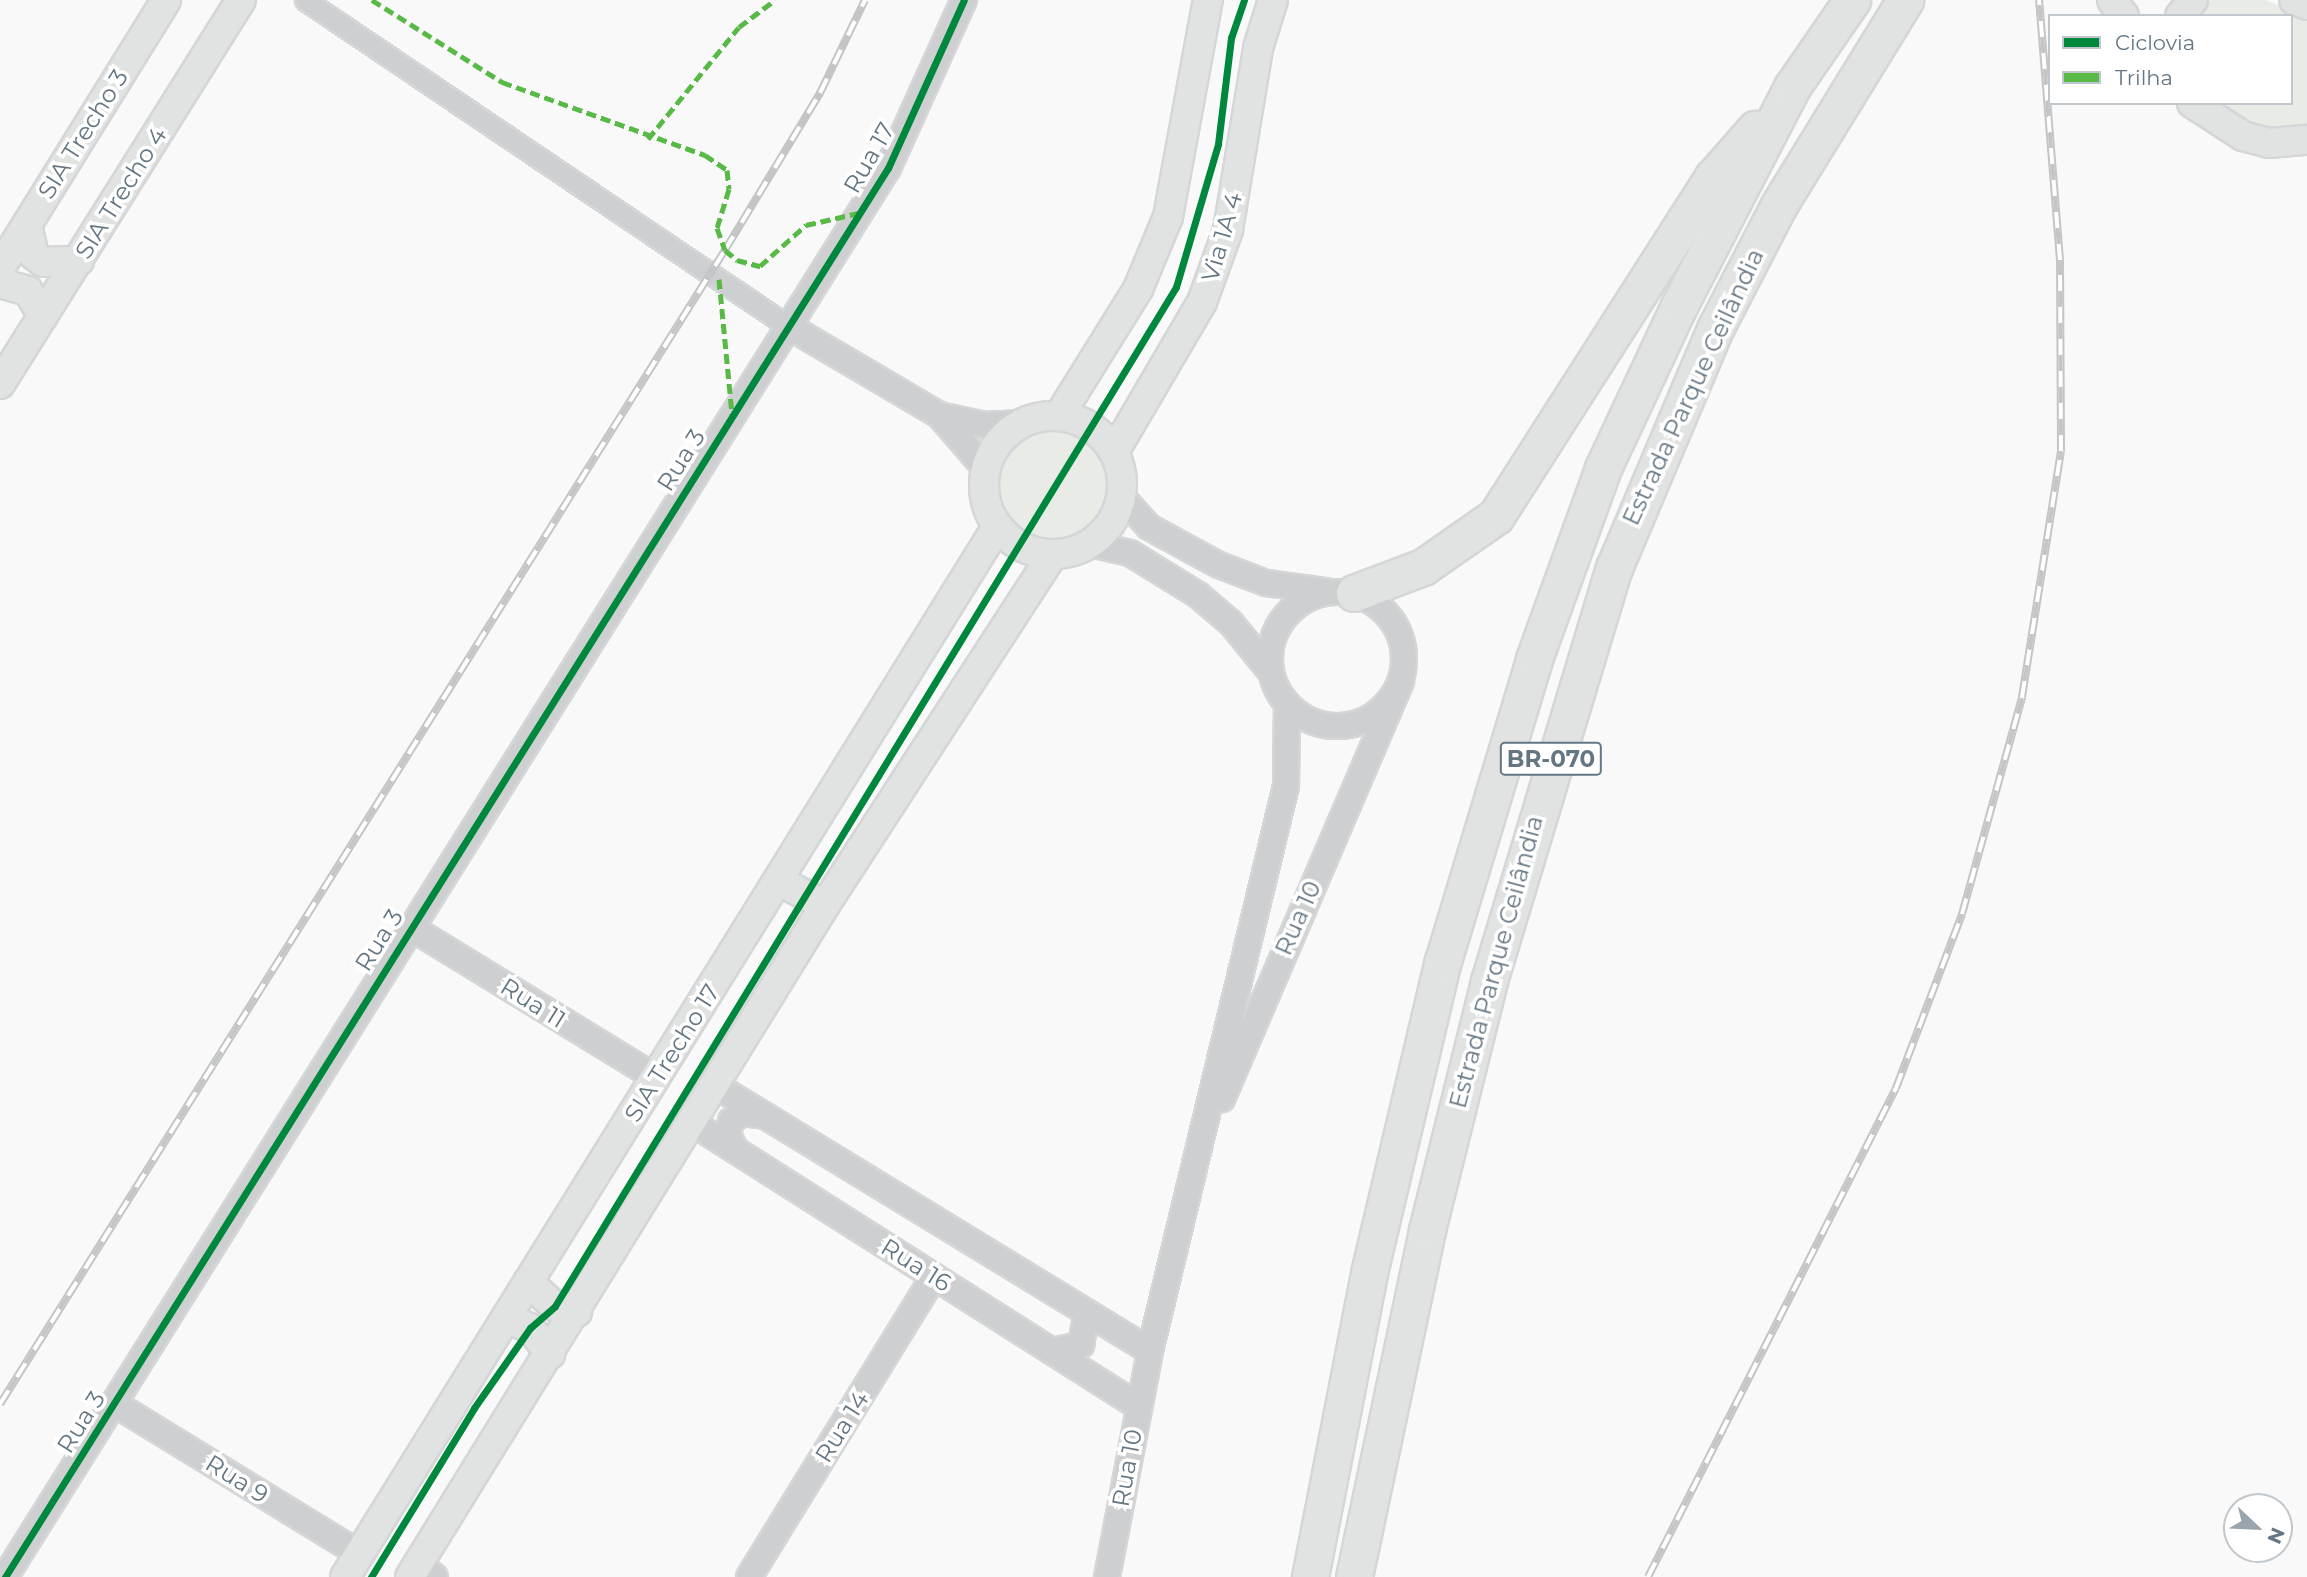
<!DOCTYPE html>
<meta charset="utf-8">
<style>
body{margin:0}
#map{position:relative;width:2307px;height:1577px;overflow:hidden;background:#f9f9f9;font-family:Montserrat,sans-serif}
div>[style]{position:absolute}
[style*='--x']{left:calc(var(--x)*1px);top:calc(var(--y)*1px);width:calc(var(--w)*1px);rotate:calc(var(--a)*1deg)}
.green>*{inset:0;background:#e8ebe6}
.round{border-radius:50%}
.roads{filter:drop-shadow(2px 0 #d5d6d7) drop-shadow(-2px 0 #d5d6d7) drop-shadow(0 2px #d5d6d7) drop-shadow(0 -2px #d5d6d7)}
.minor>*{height:19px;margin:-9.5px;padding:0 9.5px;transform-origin:9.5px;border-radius:9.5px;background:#cecfd0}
.tertiary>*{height:24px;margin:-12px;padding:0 12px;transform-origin:12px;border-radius:12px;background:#cecfd0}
.tertiary>.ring{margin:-12px;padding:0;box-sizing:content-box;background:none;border:24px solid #cecfd0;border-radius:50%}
.secondary>*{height:28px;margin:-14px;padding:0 14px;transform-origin:14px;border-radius:14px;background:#e1e2e2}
.secondary>.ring{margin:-14px;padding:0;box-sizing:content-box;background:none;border:28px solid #e1e2e2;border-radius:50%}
.motorway>*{height:35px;margin:-17.5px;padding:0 17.5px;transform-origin:17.5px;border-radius:17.5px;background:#e1e2e2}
.rail>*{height:8px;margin-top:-4px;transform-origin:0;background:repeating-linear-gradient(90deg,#fff 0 16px,#c3c5c6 0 32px);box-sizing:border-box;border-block:2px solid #c3c5c6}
.quiet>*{height:5px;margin-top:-2.5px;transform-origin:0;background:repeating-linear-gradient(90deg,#58b947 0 10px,transparent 0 15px)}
.cycleway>*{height:7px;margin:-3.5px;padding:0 3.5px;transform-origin:3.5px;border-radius:3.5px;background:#00873e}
span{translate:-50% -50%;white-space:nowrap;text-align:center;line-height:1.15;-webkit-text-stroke:7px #fff;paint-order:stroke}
.shield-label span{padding:2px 5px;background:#fff;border:2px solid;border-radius:5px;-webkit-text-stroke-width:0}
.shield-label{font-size:23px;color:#657683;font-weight:700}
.street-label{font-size:24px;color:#657683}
.legend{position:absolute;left:2048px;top:14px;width:245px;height:91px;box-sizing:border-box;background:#fff;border:2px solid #c1c8cd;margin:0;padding:9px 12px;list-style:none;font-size:21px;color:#657683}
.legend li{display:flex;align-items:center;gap:14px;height:35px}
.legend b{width:35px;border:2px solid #c1c8cd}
.north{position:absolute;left:2223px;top:1493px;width:70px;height:70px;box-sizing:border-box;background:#fff;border:2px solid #c1c8cd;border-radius:50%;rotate:113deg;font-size:19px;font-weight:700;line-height:28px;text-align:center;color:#657683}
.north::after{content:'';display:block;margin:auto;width:24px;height:32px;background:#99a4ac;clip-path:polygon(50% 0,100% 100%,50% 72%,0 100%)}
</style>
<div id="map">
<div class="green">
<div style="clip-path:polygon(2211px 0,2266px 0,2307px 17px,2307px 129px,2253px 128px,2208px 103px,2291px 103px,2291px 16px,2192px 16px)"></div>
<div class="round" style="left:993px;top:426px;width:120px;height:120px"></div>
</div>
<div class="roads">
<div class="minor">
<div style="--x:305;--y:0;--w:583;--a:34.02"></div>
</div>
<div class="tertiary">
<div style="--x:788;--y:326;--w:175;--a:30.5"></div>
<div style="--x:939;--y:415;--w:70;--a:49"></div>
<div style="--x:939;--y:415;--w:47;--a:12.3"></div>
<div style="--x:985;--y:425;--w:37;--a:-3"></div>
<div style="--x:1122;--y:497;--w:40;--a:48"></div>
<div style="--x:1149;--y:527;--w:80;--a:28.5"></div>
<div style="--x:1219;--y:565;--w:50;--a:21"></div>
<div style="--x:1266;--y:583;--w:61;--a:7.6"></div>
<div style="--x:1090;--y:544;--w:41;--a:12.7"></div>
<div style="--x:1130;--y:553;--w:80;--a:31.7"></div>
<div style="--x:1198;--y:595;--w:43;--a:40.3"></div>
<div style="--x:1231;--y:623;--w:63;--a:50.8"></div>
<div class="ring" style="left:1270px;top:592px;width:110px;height:110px"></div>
<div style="--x:410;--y:927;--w:289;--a:31.5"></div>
<div style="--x:718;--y:1087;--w:506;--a:31.43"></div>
<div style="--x:1222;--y:1099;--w:454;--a:-66.8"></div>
<div style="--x:694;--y:1124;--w:526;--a:32.42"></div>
<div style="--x:735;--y:1149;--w:16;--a:-117"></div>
<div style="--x:728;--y:1135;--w:14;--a:-78"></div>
<div style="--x:731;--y:1121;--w:14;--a:-36"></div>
<div style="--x:742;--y:1113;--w:23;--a:7"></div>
<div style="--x:1052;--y:1351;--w:30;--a:-12"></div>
<div style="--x:1081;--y:1345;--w:28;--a:-80"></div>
<div style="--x:115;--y:1404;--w:287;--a:31.5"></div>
<div style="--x:418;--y:1564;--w:21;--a:37"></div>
<div style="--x:5;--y:1577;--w:1663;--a:-57.93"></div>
<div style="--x:888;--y:168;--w:184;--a:-65.7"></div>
<div style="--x:749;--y:1577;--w:353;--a:-58.4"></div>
<div style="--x:1107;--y:1577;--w:230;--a:-79.2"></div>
<div style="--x:1150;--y:1351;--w:581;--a:-76.47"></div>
<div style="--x:1286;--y:786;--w:82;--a:-89.3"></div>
</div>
<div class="secondary">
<div style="--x:2112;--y:0;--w:20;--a:53"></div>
<div style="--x:2294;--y:0;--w:14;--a:21"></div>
<div style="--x:2180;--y:16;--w:21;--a:-51"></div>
<div style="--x:2192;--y:103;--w:61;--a:32.9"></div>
<div style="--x:2243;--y:136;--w:27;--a:15"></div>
<div style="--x:2269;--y:143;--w:38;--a:-5"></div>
<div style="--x:27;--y:225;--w:31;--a:77"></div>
<div style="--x:34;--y:255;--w:11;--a:38"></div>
<div style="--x:43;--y:262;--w:36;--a:-2"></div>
<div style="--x:0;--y:268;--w:315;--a:-58.2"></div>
<div style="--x:0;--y:283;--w:29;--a:16"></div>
<div style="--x:28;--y:291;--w:29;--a:59"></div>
<div style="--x:0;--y:384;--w:453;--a:-57.9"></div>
<div class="ring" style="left:984px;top:416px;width:110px;height:110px"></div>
<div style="--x:1059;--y:416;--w:150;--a:-58.1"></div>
<div style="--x:1138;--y:289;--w:78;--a:-67.4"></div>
<div style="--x:1168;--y:217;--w:221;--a:-79.6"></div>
<div style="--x:1114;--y:452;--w:174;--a:-59.6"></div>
<div style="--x:1202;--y:302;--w:77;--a:-70.1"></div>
<div style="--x:1228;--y:230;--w:184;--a:-80.6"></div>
<div style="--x:1258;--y:48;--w:50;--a:-72.6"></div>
<div style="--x:779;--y:881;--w:52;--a:27.6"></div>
<div style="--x:528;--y:1282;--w:36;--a:42"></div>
<div style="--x:555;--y:1306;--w:23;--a:15"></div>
<div style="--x:506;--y:1318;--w:26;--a:23"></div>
<div style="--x:530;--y:1328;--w:33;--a:52"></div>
<div style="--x:345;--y:1577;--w:1236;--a:-58.16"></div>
<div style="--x:410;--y:1577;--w:790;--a:-58.3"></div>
<div style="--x:825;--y:905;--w:417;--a:-57"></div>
</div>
<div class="motorway">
<div style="--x:1354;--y:593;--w:74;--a:-20.6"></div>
<div style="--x:1423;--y:567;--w:89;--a:-34.9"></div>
<div style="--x:1496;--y:516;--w:403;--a:-57.4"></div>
<div style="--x:1713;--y:177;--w:64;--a:-48.8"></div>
<div style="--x:1310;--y:1577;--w:310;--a:-79"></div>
<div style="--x:1369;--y:1273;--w:321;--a:-76.7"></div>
<div style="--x:1443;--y:961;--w:315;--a:-73.2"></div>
<div style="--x:1534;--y:659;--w:203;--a:-70.1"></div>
<div style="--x:1603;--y:468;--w:179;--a:-64.9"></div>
<div style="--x:1679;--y:306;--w:246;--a:-62.7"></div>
<div style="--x:1792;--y:87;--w:106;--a:-55.4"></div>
<div style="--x:1354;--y:1577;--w:355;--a:-78.1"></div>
<div style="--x:1427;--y:1230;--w:257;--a:-76"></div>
<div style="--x:1489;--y:981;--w:432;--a:-73.2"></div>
<div style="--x:1614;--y:568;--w:262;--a:-67.1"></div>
<div style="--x:1716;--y:327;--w:137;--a:-62.7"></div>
<div style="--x:1779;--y:205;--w:241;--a:-58.4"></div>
</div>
</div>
<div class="rail">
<div style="--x:0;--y:1404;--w:1363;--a:-57.86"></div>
<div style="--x:725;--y:250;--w:184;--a:-58.8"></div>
<div style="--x:820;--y:93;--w:103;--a:-64.2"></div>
<div style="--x:1648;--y:1577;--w:548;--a:-63.11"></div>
<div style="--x:1896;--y:1088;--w:186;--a:-69.2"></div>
<div style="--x:1962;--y:914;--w:225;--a:-74.5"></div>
<div style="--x:2022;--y:697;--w:249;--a:-81"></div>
<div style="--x:2061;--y:451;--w:191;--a:-90.3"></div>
<div style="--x:2060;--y:260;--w:261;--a:-94.6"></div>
</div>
<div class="quiet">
<div style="--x:372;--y:0;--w:154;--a:32.2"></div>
<div style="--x:502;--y:82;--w:216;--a:19.8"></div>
<div style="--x:705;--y:155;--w:27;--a:34"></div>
<div style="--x:727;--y:170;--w:19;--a:84"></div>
<div style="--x:729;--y:189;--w:41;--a:107.1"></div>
<div style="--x:717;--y:228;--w:23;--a:70"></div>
<div style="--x:725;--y:250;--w:16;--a:40"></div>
<div style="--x:737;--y:260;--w:24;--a:15"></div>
<div style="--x:760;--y:266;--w:62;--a:-41.7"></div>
<div style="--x:806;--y:225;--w:54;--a:-12.8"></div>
<div style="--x:648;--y:139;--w:144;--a:-50.9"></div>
<div style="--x:739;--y:27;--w:45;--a:-36.9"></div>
<div style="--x:719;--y:279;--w:136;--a:84.5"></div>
</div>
<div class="cycleway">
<div style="--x:5;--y:1577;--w:1663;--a:-57.93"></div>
<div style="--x:888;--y:168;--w:184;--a:-65.7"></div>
<div style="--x:371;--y:1577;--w:198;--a:-58.6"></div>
<div style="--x:474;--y:1408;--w:98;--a:-55"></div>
<div style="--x:530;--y:1328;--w:33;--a:-41"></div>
<div style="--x:555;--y:1306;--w:1193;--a:-58.64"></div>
<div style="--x:1176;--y:287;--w:149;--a:-73.6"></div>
<div style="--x:1218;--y:144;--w:107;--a:-83"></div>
<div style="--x:1231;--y:38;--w:40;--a:-71.1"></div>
</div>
<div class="shield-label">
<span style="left:1551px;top:759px">BR-070</span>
</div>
<div class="street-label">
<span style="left:83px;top:134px;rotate:-58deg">SIA Trecho 3</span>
<span style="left:869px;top:158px;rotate:-60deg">Rua 17</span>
<span style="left:121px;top:193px;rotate:-58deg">SIA Trecho 4</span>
<span style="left:1222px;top:237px;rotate:-74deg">Via 1A 4</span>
<span style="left:1693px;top:387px;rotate:-65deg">Estrada Parque Ceilândia</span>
<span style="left:681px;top:460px;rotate:-58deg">Rua 3</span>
<span style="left:1298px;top:918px;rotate:-66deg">Rua 10</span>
<span style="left:379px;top:940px;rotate:-58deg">Rua 3</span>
<span style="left:1496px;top:962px;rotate:-75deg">Estrada Parque Ceilândia</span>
<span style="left:533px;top:1003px;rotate:32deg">Rua 11</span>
<span style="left:672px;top:1053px;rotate:-58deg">SIA Trecho 17</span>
<span style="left:916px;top:1265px;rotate:32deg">Rua 16</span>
<span style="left:81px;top:1422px;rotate:-58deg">Rua 3</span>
<span style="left:842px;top:1427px;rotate:-58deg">Rua 14</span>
<span style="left:1127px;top:1468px;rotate:-80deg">Rua 10</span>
<span style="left:237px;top:1479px;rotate:32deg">Rua 9</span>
</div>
<ul class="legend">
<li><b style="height:9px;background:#00873e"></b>Ciclovia</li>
<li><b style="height:9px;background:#58b947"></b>Trilha</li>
</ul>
<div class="north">N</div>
</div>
